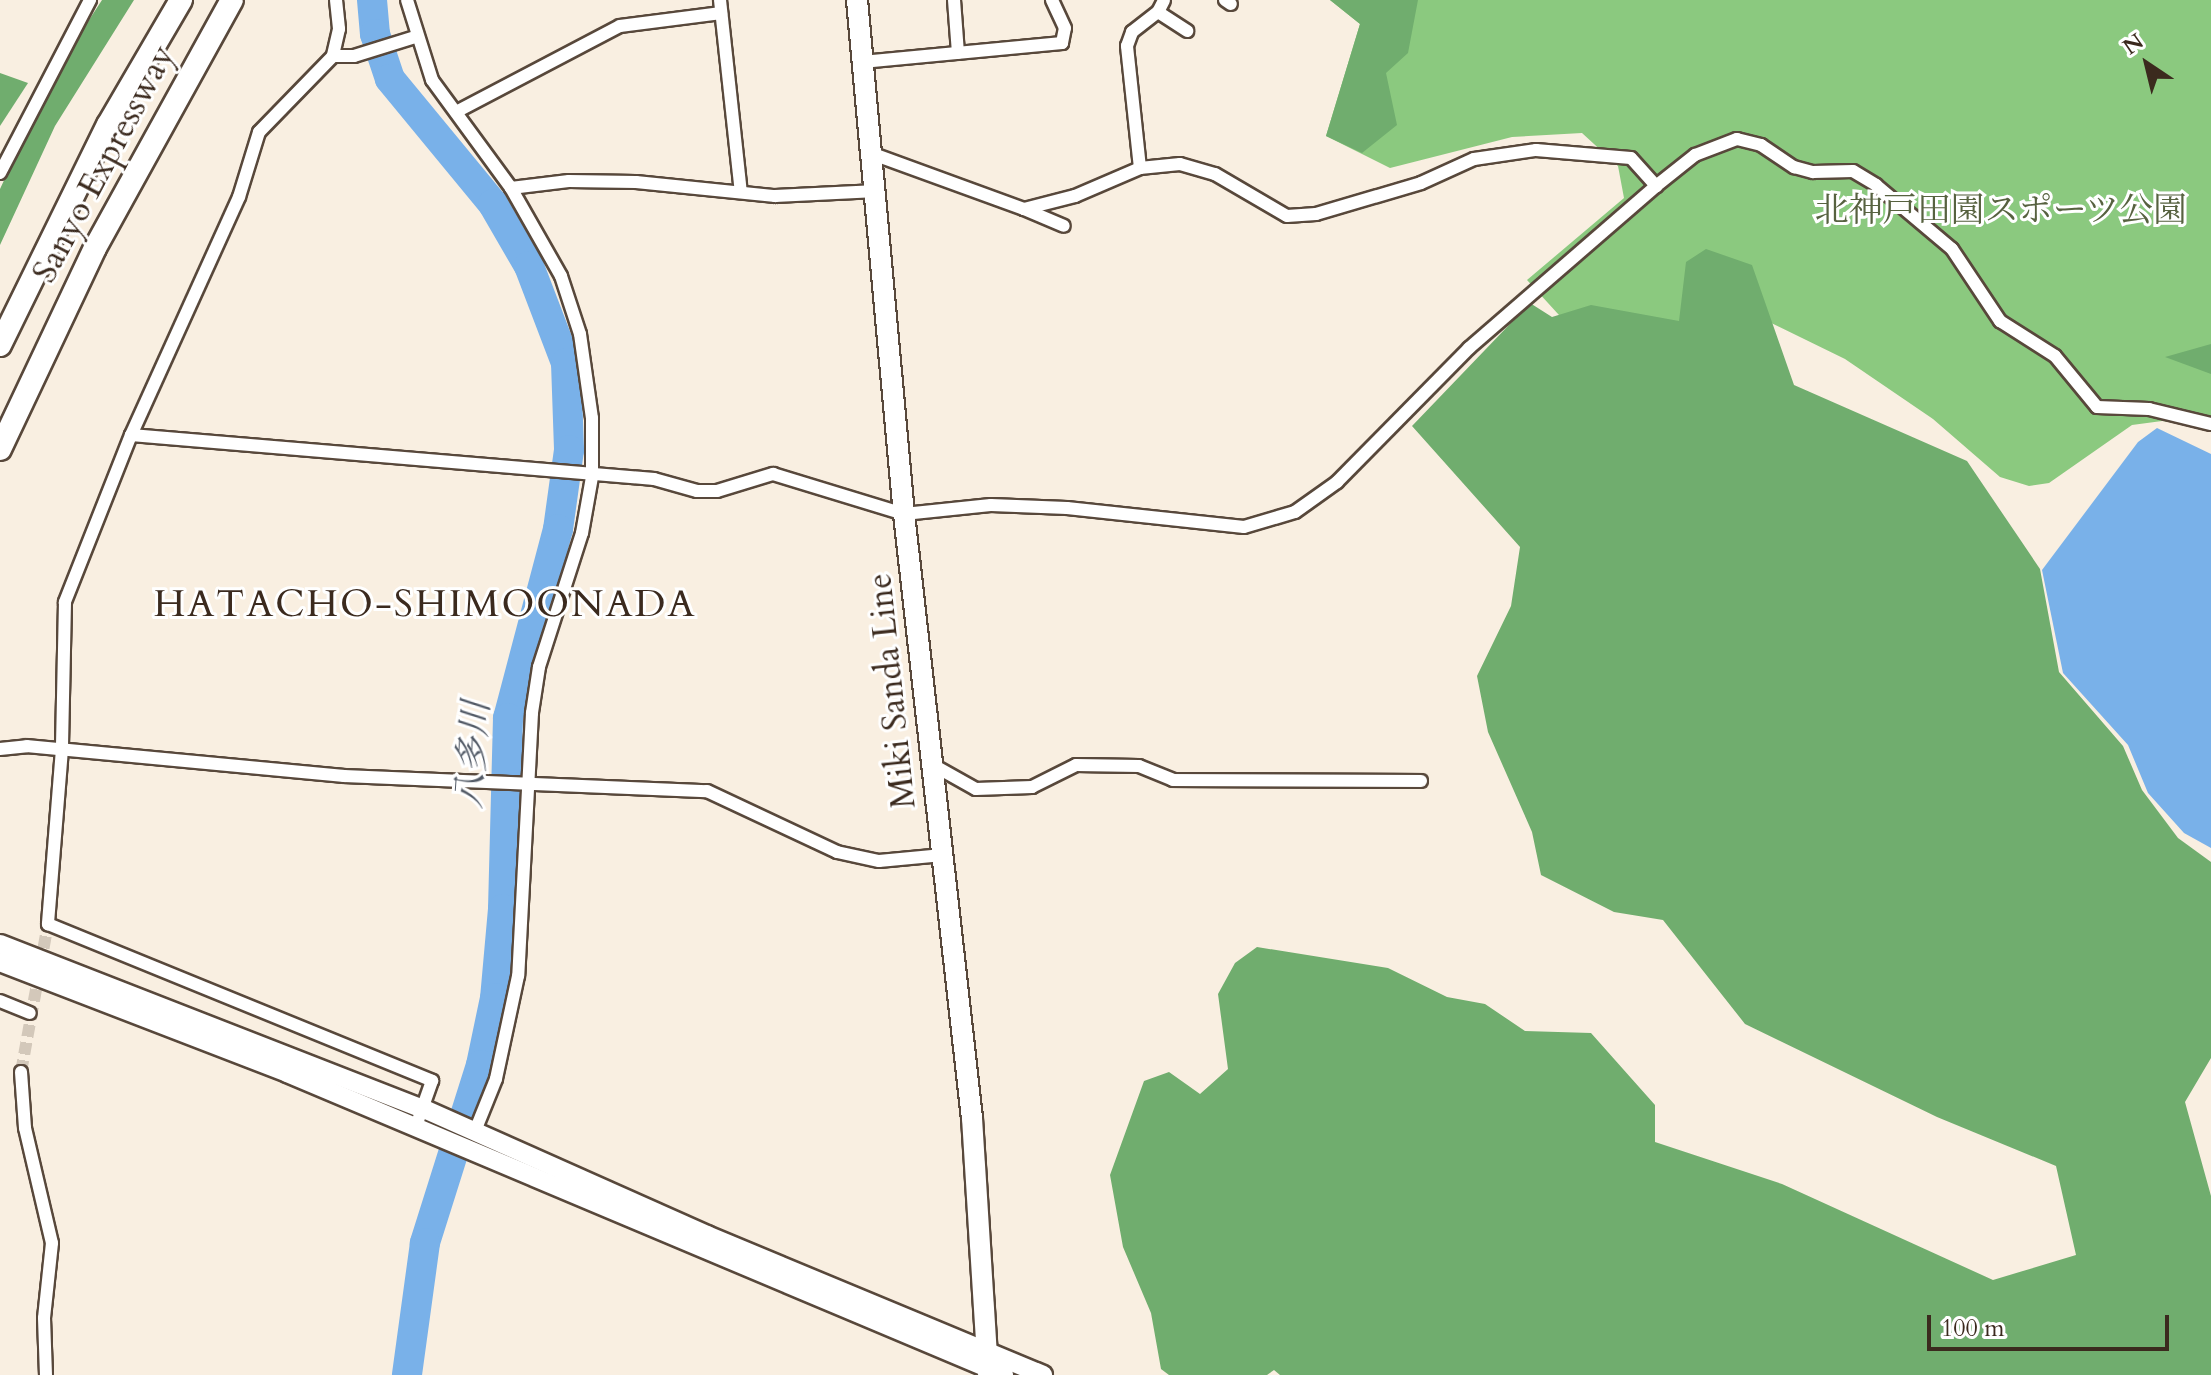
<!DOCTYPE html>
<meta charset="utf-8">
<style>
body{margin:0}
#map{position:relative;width:2211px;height:1375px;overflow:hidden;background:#f9efe1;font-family:Cardo,"Noto Serif JP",serif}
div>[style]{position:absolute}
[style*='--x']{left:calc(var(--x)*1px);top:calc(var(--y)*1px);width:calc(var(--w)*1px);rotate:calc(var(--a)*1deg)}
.green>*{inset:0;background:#8bc97f}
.forest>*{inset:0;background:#70ad6e}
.water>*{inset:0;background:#79b1e9}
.river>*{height:30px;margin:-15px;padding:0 15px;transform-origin:15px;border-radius:15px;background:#79b1e9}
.street-tunnel>*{height:12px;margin-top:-6px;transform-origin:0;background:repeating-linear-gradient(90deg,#d3c8ba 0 12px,transparent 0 18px)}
.roads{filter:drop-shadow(2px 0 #58483b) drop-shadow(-2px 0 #58483b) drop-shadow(0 2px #58483b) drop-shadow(0 -2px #58483b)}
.street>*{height:12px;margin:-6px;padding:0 6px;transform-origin:6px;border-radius:6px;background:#fff}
.secondary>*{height:18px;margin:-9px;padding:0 9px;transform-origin:9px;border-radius:9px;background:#fff}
.primary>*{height:20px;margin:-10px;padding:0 10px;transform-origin:10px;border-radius:10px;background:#fff}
.highway>*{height:22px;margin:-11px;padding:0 11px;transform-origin:11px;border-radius:11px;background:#fff}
span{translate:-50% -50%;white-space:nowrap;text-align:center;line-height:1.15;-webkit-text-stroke:6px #fff;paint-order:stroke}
.street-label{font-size:34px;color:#3b2a1e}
.park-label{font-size:34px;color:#576240}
.water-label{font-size:36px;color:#515965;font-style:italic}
.quarter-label{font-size:38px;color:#3b2a1e;letter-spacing:2px}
.north{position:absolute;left:2107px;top:24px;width:80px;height:80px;-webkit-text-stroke:6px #fff;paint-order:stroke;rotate:325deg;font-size:22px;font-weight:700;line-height:32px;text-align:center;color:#3b2a1e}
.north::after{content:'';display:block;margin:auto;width:28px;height:36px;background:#3b2a1e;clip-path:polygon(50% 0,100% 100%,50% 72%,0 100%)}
.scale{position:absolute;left:1927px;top:1315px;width:242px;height:36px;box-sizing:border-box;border:4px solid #3b2a1e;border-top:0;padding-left:10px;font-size:24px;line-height:28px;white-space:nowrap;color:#3b2a1e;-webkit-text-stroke:6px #fff;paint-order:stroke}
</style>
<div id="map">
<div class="green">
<div style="clip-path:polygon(1330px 0,2211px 0,2211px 427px,2162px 421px,2132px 425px,2049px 483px,2029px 486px,2000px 477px,1933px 419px,1845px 359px,1722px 299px,1697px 374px,1590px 349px,1527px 280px,1624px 198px,1618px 166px,1582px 133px,1512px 137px,1390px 168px,1326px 136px,1360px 24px)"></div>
</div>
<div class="forest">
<div style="clip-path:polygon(102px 0,134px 0,55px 126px,0 245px,0 189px,52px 77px)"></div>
<div style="clip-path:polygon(1330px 0,1418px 0,1408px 53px,1386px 73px,1397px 125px,1362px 153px,1326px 136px,1360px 24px)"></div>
<div style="clip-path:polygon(0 73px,28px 83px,0 126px)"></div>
<div style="clip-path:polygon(1706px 249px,1752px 265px,1794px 385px,1967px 461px,2040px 569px,2059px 672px,2123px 746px,2142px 790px,2178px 838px,2211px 862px,2211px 1058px,2185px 1102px,2211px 1196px,2211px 1375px,1280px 1375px,1274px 1370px,1267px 1375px,1169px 1375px,1161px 1369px,1151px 1313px,1123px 1247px,1110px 1175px,1144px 1081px,1169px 1072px,1200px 1094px,1228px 1069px,1218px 994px,1235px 963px,1257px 947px,1388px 968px,1447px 997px,1485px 1004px,1525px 1031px,1591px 1033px,1655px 1105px,1655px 1142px,1782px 1184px,1993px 1280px,2076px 1255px,2056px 1166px,1937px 1117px,1745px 1024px,1663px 920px,1614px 912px,1541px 875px,1532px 832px,1488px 732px,1477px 676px,1511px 606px,1520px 547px,1412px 426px,1530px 303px,1552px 317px,1591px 305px,1679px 321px,1686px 262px)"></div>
<div style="clip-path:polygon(2211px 344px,2211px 374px,2165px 357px)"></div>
</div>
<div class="water">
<div style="clip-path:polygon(2157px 428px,2211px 454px,2211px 848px,2184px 833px,2148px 793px,2128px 745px,2063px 673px,2042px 570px,2138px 442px)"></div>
</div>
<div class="river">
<div style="--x:372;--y:0;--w:34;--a:85"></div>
<div style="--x:375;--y:34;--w:47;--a:71.6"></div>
<div style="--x:390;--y:79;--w:162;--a:50.5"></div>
<div style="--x:493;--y:204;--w:72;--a:59.9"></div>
<div style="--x:529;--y:266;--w:104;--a:69.1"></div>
<div style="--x:566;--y:363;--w:87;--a:88"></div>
<div style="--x:569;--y:450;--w:80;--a:97.9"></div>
<div style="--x:558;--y:529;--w:196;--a:104.8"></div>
<div style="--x:508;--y:718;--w:191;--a:91.5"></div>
<div style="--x:503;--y:909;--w:89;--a:95.1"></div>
<div style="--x:495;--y:998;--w:68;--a:101.8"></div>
<div style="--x:481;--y:1065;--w:187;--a:107.5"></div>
<div style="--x:425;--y:1243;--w:133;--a:97.8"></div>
</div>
<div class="street-tunnel">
<div style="--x:21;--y:1072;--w:150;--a:-79.7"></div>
</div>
<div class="roads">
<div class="street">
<div style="--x:336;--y:0;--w:29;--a:84"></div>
<div style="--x:339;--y:29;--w:28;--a:103"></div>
<div style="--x:333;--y:56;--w:106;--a:134.2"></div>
<div style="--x:259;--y:132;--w:68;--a:107.1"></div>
<div style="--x:239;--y:197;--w:261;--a:114.4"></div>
<div style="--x:131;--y:435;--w:180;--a:111.6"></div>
<div style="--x:65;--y:602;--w:147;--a:91.2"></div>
<div style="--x:62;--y:749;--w:176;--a:94.6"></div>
<div style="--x:48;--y:924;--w:415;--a:22.2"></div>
<div style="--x:432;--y:1081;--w:51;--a:109.5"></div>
<div style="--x:407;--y:0;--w:84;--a:72.6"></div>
<div style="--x:432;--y:80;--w:134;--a:53.8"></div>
<div style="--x:511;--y:188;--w:101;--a:60.4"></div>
<div style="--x:561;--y:276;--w:61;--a:71.9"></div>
<div style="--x:580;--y:334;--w:85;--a:81.9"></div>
<div style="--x:592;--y:418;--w:59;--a:90"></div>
<div style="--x:592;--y:477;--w:57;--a:100.1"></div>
<div style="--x:582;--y:533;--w:141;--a:107.8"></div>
<div style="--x:539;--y:667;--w:47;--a:98.7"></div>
<div style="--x:532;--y:713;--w:263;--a:93"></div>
<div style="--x:518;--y:976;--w:105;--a:102.1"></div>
<div style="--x:496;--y:1079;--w:56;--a:112"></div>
<div style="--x:720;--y:0;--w:193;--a:83.8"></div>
<div style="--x:954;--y:0;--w:53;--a:85.7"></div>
<div style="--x:1225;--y:0;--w:7;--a:34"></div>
<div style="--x:1158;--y:12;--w:35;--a:33"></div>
<div style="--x:333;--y:56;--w:21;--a:0"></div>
<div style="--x:354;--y:56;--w:64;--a:-17.3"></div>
<div style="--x:862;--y:62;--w:201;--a:-5.4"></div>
<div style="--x:1062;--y:43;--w:15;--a:-79"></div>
<div style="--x:1065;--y:28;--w:31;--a:-115"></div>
<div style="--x:456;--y:112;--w:185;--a:-27.7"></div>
<div style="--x:620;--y:26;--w:102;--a:-7.3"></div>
<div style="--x:873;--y:154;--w:161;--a:20"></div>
<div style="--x:1024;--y:209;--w:53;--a:-14.3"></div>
<div style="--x:1075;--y:196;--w:71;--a:-23.3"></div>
<div style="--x:1140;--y:168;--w:40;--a:-5.7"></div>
<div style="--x:1180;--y:164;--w:36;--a:16"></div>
<div style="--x:1215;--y:174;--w:83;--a:30.3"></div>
<div style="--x:1287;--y:216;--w:29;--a:-4"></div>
<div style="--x:1316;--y:214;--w:109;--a:-16.4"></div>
<div style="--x:1421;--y:183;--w:58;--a:-24.4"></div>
<div style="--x:1474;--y:159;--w:63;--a:-8.3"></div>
<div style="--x:1536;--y:150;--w:95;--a:4.8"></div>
<div style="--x:1631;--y:158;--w:38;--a:48"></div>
<div style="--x:1140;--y:168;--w:123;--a:-96.1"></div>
<div style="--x:1127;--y:46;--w:15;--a:-70"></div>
<div style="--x:1132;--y:32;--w:33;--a:-38"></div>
<div style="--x:1158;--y:12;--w:13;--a:-63"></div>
<div style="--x:0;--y:173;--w:195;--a:-62.5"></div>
<div style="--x:511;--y:188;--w:58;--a:-6.9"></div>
<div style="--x:569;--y:181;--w:67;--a:0.9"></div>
<div style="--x:636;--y:182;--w:140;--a:5.8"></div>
<div style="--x:775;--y:196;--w:102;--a:-2.8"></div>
<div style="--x:1024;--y:209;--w:43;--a:23"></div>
<div style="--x:131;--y:435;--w:525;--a:4.81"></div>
<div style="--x:654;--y:479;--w:45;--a:15.6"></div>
<div style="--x:697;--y:491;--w:20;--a:0"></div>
<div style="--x:717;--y:491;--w:59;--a:-16.9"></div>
<div style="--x:773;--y:474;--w:137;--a:17"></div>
<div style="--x:904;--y:514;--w:87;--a:-5.9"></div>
<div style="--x:991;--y:505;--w:76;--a:2.3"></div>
<div style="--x:1067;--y:508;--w:178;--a:6.1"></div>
<div style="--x:1244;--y:527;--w:53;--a:-16.4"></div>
<div style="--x:1295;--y:512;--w:52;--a:-35.5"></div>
<div style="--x:1337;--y:482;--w:188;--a:-45.4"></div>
<div style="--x:1469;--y:348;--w:247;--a:-40.9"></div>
<div style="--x:1656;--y:186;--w:50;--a:-38.5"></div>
<div style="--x:1695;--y:155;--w:45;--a:-20.9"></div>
<div style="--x:1737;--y:139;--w:25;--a:14"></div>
<div style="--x:1761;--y:145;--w:40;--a:34"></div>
<div style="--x:1794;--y:167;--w:20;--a:15"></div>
<div style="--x:1813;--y:172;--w:40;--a:-1.4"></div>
<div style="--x:1853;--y:171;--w:27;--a:31"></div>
<div style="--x:1876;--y:185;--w:99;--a:40.1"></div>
<div style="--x:1952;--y:249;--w:87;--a:56.3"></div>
<div style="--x:2000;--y:321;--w:65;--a:32.5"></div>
<div style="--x:2055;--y:356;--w:66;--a:50.5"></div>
<div style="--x:2097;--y:407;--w:52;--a:2.2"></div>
<div style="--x:2149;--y:409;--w:64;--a:13.6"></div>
<div style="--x:0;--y:749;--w:27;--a:-6"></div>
<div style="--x:27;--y:746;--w:318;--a:5.4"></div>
<div style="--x:344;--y:776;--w:363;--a:2.4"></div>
<div style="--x:707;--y:791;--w:144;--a:25.1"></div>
<div style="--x:837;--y:852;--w:43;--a:12.1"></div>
<div style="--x:879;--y:861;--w:64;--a:-5.4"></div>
<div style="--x:933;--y:765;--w:49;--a:29.2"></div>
<div style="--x:976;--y:789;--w:56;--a:-2"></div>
<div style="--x:1032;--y:787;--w:49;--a:-26.6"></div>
<div style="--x:1076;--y:765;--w:63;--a:0.9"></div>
<div style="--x:1139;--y:766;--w:37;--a:22"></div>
<div style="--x:1173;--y:780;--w:248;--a:0.2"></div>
<div style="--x:0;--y:1001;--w:32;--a:22"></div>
<div style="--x:21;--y:1072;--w:56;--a:85.9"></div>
<div style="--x:25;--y:1128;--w:118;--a:76.8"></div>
<div style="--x:52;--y:1243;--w:75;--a:96.1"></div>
<div style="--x:44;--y:1318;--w:57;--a:88"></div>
</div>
<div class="secondary">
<div style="--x:0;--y:944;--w:455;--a:21.3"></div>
<div style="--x:424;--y:1109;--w:310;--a:24"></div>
<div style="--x:707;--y:1235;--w:364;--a:22.6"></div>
<div style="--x:0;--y:962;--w:308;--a:21.1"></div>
<div style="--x:287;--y:1073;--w:778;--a:22.84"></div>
</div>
<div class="primary">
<div style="--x:857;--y:0;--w:516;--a:84.78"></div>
<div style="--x:904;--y:514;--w:608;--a:83.58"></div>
<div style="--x:972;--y:1118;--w:257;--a:86.4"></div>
</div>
<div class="highway">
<div style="--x:0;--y:345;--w:245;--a:-63.9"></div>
<div style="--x:108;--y:125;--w:145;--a:-59.7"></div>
<div style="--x:0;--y:449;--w:222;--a:-64.7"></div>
<div style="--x:95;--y:248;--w:283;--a:-61.1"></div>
</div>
</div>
<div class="street-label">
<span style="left:104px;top:164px;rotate:-62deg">Sanyo Expressway</span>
<span style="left:892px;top:691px;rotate:-96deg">Miki Sanda Line</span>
</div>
<div class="park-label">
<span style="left:2001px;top:211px">北神戸田園スポーツ公園</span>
</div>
<div class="water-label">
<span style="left:473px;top:755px;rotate:-86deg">八多川</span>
</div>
<div class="quarter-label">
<span style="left:425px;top:605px">HATACHO-SHIMOONADA</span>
</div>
<div class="north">N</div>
<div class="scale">100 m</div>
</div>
